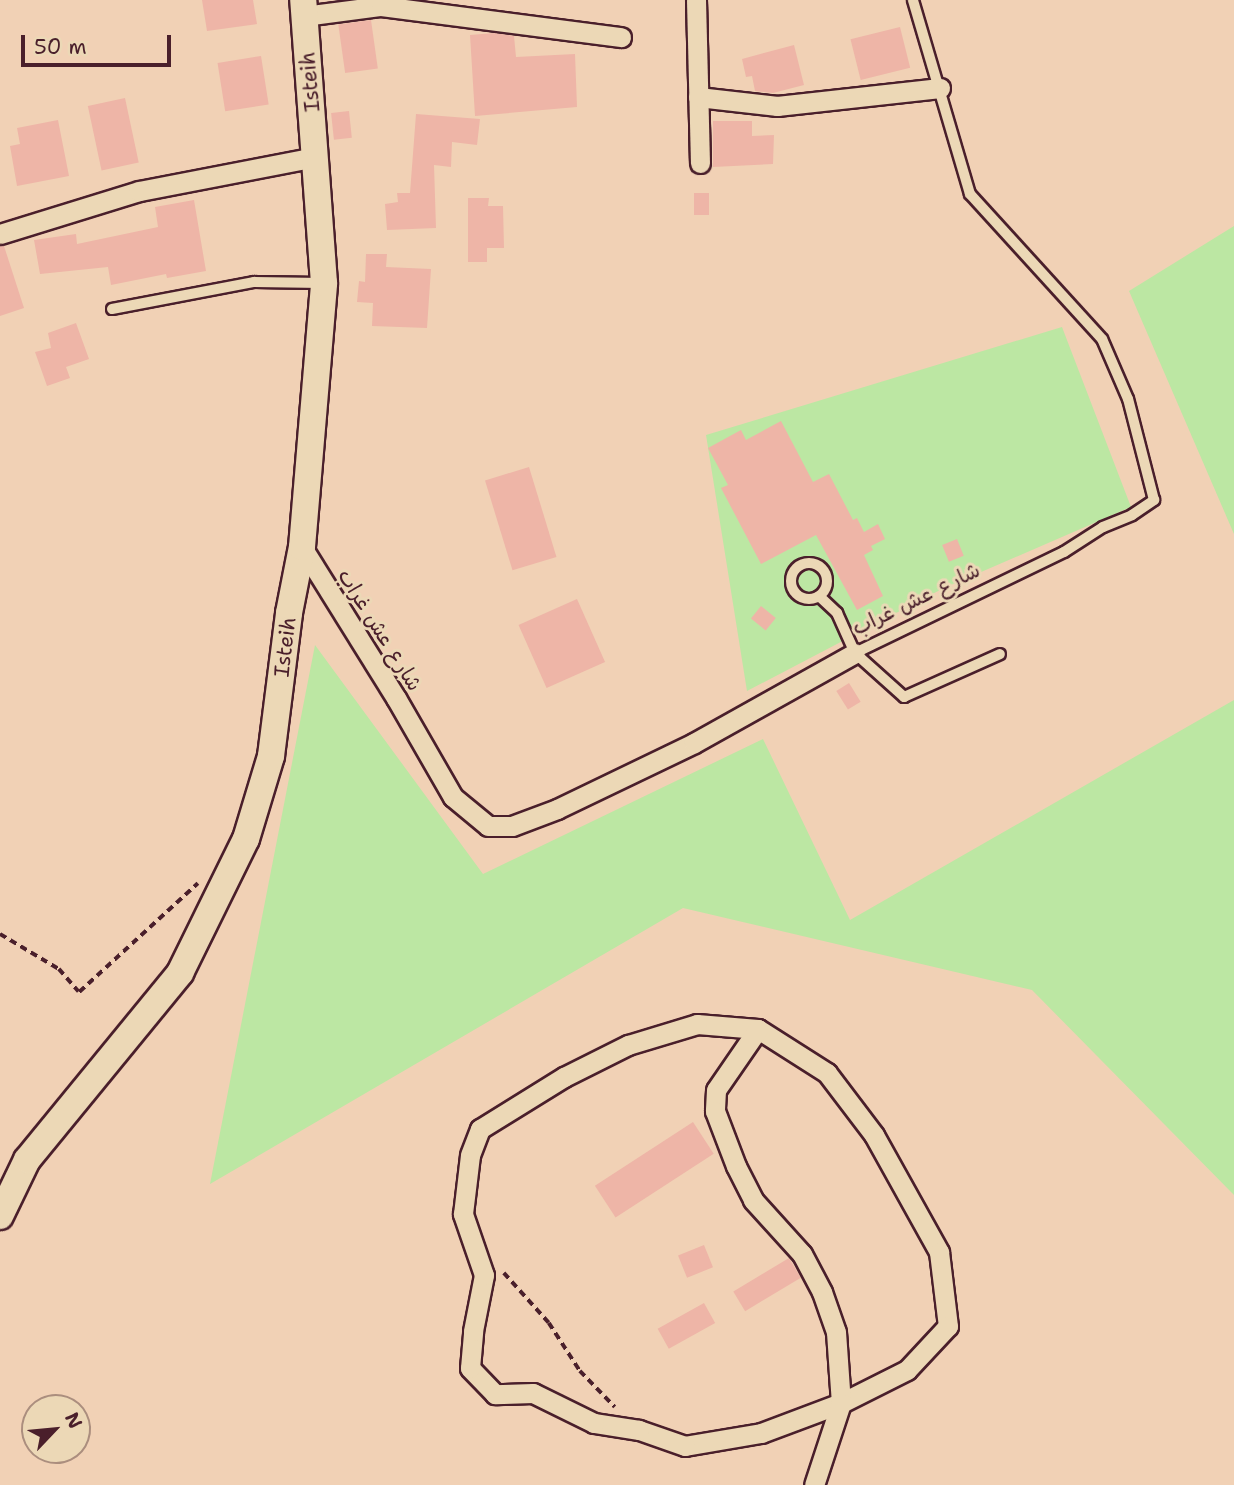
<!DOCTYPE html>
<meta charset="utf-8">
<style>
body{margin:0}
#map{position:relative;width:1234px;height:1485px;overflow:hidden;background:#f1d1b5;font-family:"Shantell Sans","Playpen Sans Arabic",sans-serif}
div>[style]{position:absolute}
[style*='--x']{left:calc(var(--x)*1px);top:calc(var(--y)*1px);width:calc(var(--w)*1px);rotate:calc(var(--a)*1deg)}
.green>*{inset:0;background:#bce7a3}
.building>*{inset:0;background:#eeb5a7;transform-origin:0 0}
.path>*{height:3.5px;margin-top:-1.75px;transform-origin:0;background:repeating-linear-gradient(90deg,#4a1f2b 0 7px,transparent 0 12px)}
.roads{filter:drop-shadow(2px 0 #4a1f2b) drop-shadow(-2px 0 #4a1f2b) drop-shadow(0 2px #4a1f2b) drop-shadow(0 -2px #4a1f2b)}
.lane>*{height:10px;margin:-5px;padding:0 5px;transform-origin:5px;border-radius:5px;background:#ecd8b6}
.lane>.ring{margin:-5px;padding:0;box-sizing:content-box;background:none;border:10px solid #ecd8b6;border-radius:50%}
.street>*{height:19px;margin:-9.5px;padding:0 9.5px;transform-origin:9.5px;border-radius:9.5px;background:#ecd8b6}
.secondary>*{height:26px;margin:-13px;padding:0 13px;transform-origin:13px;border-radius:13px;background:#ecd8b6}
span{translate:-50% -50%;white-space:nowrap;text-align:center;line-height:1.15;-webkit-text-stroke:6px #ecd8b6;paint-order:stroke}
.street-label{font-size:21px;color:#4a1f2b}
.north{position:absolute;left:21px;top:1394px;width:70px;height:70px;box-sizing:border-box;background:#ecd8b6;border:2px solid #ab8e7e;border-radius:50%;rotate:64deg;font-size:19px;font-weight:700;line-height:28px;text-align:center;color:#4a1f2b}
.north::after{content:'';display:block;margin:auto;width:24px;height:32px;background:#4a1f2b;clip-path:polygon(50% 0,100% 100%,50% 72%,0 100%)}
.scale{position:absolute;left:21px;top:35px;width:150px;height:32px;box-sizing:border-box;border:4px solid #4a1f2b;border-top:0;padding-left:9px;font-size:21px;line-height:24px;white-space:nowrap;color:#4a1f2b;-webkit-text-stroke:5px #ecd8b6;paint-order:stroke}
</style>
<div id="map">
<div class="green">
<div style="clip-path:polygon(1234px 226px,1234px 534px,1129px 291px)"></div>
<div style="clip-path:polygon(1062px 327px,1131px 507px,942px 589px,747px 691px,706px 435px)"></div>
<div style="clip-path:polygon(315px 645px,483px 874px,763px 739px,850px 920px,1234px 700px,1234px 1195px,1032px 990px,683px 908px,210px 1184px)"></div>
</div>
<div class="building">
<div style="clip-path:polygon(202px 0,253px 0,257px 24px,207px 31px)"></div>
<div style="left:371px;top:20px;width:49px;height:33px;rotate:82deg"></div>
<div style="left:900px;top:27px;width:42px;height:51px;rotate:76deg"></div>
<div style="clip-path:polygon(495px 33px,514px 36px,516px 57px,575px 54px,577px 107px,475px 116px,470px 35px)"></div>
<div style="clip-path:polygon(794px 45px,804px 85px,773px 93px,755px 91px,752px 76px,746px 77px,742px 59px)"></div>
<div style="left:261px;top:56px;width:49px;height:44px;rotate:81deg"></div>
<div style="left:125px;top:98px;width:66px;height:38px;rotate:78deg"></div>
<div style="left:349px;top:111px;width:27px;height:18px;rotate:84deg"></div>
<div style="clip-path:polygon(416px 114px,480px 119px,477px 145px,452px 142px,451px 167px,434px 165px,436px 228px,387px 230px,385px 204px,398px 202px,397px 193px,410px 193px)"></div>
<div style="clip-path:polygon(58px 120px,69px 176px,17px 186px,10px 146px,20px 144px,17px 128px)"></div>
<div style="clip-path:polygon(713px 121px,752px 121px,752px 136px,774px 135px,773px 164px,713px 167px)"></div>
<div style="left:694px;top:193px;width:15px;height:22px"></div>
<div style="clip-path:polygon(468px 198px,489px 198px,488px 206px,503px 206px,504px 248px,487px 248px,487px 262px,468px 262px)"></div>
<div style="clip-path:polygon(194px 200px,206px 271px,167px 278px,166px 274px,111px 285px,108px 267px,40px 274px,34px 240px,76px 234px,77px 244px,158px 227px,155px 207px)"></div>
<div style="clip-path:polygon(0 246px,4px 246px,24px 308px,0 316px)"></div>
<div style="clip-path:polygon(366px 254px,387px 254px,386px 267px,431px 269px,427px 328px,372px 326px,373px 303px,357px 302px,359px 281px,365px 282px)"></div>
<div style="clip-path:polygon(76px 323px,89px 359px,66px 367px,70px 378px,47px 386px,35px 352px,51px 348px,48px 333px)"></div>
<div style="clip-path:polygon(781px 421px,813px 482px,829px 474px,853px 520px,857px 518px,864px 532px,878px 524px,885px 539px,871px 546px,873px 550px,864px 555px,883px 596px,857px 610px,816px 535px,761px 564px,721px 488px,728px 485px,708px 448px,741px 430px,746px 440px)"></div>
<div style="left:529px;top:467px;width:94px;height:46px;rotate:73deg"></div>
<div style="left:957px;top:539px;width:18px;height:16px;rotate:68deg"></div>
<div style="left:577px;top:599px;width:69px;height:64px;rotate:66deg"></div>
<div style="left:761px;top:606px;width:19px;height:16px;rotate:39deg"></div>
<div style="left:849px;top:683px;width:22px;height:15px;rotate:58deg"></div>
<div style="left:693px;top:1122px;width:38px;height:117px;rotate:57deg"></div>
<div style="left:704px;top:1245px;width:24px;height:28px;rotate:68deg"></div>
<div style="left:789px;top:1258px;width:23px;height:65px;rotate:59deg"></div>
<div style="left:704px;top:1303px;width:23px;height:53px;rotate:61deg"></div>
</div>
<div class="path">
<div style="--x:0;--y:934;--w:69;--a:30.7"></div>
<div style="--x:59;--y:969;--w:30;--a:49"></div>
<div style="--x:79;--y:992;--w:161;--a:-42.5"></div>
<div style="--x:504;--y:1273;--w:67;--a:48"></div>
<div style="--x:549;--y:1323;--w:57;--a:57.1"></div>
<div style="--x:580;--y:1371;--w:50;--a:45.8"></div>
</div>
<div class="roads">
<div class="lane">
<div style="--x:112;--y:309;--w:145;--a:-10.8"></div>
<div style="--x:254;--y:282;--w:68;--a:0.8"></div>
<div class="ring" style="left:791px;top:563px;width:26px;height:26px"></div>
<div style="--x:819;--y:596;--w:25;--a:43"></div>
<div style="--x:837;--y:613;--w:44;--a:65.8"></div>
<div style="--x:855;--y:653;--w:66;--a:41.9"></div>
<div style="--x:904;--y:697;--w:105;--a:-24.1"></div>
<div style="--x:855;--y:653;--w:232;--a:-25.8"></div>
<div style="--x:1064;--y:552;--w:46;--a:-32.7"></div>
<div style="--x:1103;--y:527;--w:31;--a:-22"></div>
<div style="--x:1132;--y:515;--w:27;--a:-34"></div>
<div style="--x:1154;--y:500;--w:104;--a:-104.4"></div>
<div style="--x:1128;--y:399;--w:65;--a:-113.4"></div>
<div style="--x:1102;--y:339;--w:196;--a:-132.3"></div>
<div style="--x:970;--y:194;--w:202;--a:-106.4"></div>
</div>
<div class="street">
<div style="--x:696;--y:0;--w:163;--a:88.6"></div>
<div style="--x:304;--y:16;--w:78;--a:-7.4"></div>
<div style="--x:381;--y:6;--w:242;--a:7.4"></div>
<div style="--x:698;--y:97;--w:80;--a:6.5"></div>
<div style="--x:777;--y:106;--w:164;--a:-6.3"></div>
<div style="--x:0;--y:234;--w:145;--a:-17.2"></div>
<div style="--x:139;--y:191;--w:180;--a:-10.9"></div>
<div style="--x:302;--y:547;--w:178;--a:58.1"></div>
<div style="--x:396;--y:698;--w:114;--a:60.1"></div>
<div style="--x:453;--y:797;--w:45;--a:39.6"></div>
<div style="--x:488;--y:826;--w:24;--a:0"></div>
<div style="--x:512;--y:826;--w:48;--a:-20.7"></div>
<div style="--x:557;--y:809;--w:152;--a:-25.7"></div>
<div style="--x:694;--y:743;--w:184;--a:-29.2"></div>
<div style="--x:697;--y:1024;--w:61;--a:4.7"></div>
<div style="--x:758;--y:1029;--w:82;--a:32.5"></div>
<div style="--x:827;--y:1073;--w:78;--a:52.8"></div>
<div style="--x:874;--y:1135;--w:134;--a:60.9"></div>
<div style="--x:939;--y:1252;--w:75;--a:83.1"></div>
<div style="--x:948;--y:1326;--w:60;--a:133"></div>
<div style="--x:907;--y:1370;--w:74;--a:153.4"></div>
<div style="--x:841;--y:1403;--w:85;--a:159.4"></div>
<div style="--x:761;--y:1433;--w:77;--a:170.3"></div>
<div style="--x:685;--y:1446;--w:49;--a:-160.8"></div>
<div style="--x:639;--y:1430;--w:46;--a:-171.2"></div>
<div style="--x:594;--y:1423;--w:68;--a:-153.8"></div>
<div style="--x:533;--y:1393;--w:38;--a:178"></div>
<div style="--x:495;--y:1394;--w:36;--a:-134"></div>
<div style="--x:470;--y:1368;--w:37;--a:-85"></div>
<div style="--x:473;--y:1331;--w:57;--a:-78.9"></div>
<div style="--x:484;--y:1275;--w:65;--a:-109"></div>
<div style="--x:463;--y:1214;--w:59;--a:-83.2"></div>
<div style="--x:470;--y:1155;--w:28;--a:-69"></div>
<div style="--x:480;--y:1129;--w:99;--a:-31.8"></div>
<div style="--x:564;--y:1077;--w:72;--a:-26.6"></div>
<div style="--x:628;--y:1045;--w:72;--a:-16.9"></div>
<div style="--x:758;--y:1029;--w:74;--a:124.5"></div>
<div style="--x:716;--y:1090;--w:21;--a:93"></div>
<div style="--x:715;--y:1111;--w:59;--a:69.1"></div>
<div style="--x:736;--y:1166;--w:38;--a:63"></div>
<div style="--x:753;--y:1200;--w:73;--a:47.8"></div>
<div style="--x:802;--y:1254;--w:43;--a:62.2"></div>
<div style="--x:822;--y:1292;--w:42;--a:70.7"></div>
<div style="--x:836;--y:1332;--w:71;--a:86"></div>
<div style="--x:841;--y:1403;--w:86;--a:108.2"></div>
</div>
<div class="secondary">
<div style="--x:0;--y:1216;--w:62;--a:-64.3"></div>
<div style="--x:27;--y:1160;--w:242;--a:-50.7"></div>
<div style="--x:180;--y:973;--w:149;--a:-63.8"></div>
<div style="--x:246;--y:839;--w:87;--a:-73.2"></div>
<div style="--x:271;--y:756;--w:144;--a:-82.8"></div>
<div style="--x:289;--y:613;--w:67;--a:-78.9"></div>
<div style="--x:302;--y:547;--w:265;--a:-85.2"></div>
<div style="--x:324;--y:283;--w:284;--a:-94.2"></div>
</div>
</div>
<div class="street-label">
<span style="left:310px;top:82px;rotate:-95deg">Isteih</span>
<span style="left:916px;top:599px;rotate:-26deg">شارع عش غراب</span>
<span style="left:380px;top:630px;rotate:58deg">شارع عش غراب</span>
<span style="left:285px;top:647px;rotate:-83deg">Isteih</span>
</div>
<div class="north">N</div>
<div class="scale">50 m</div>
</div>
